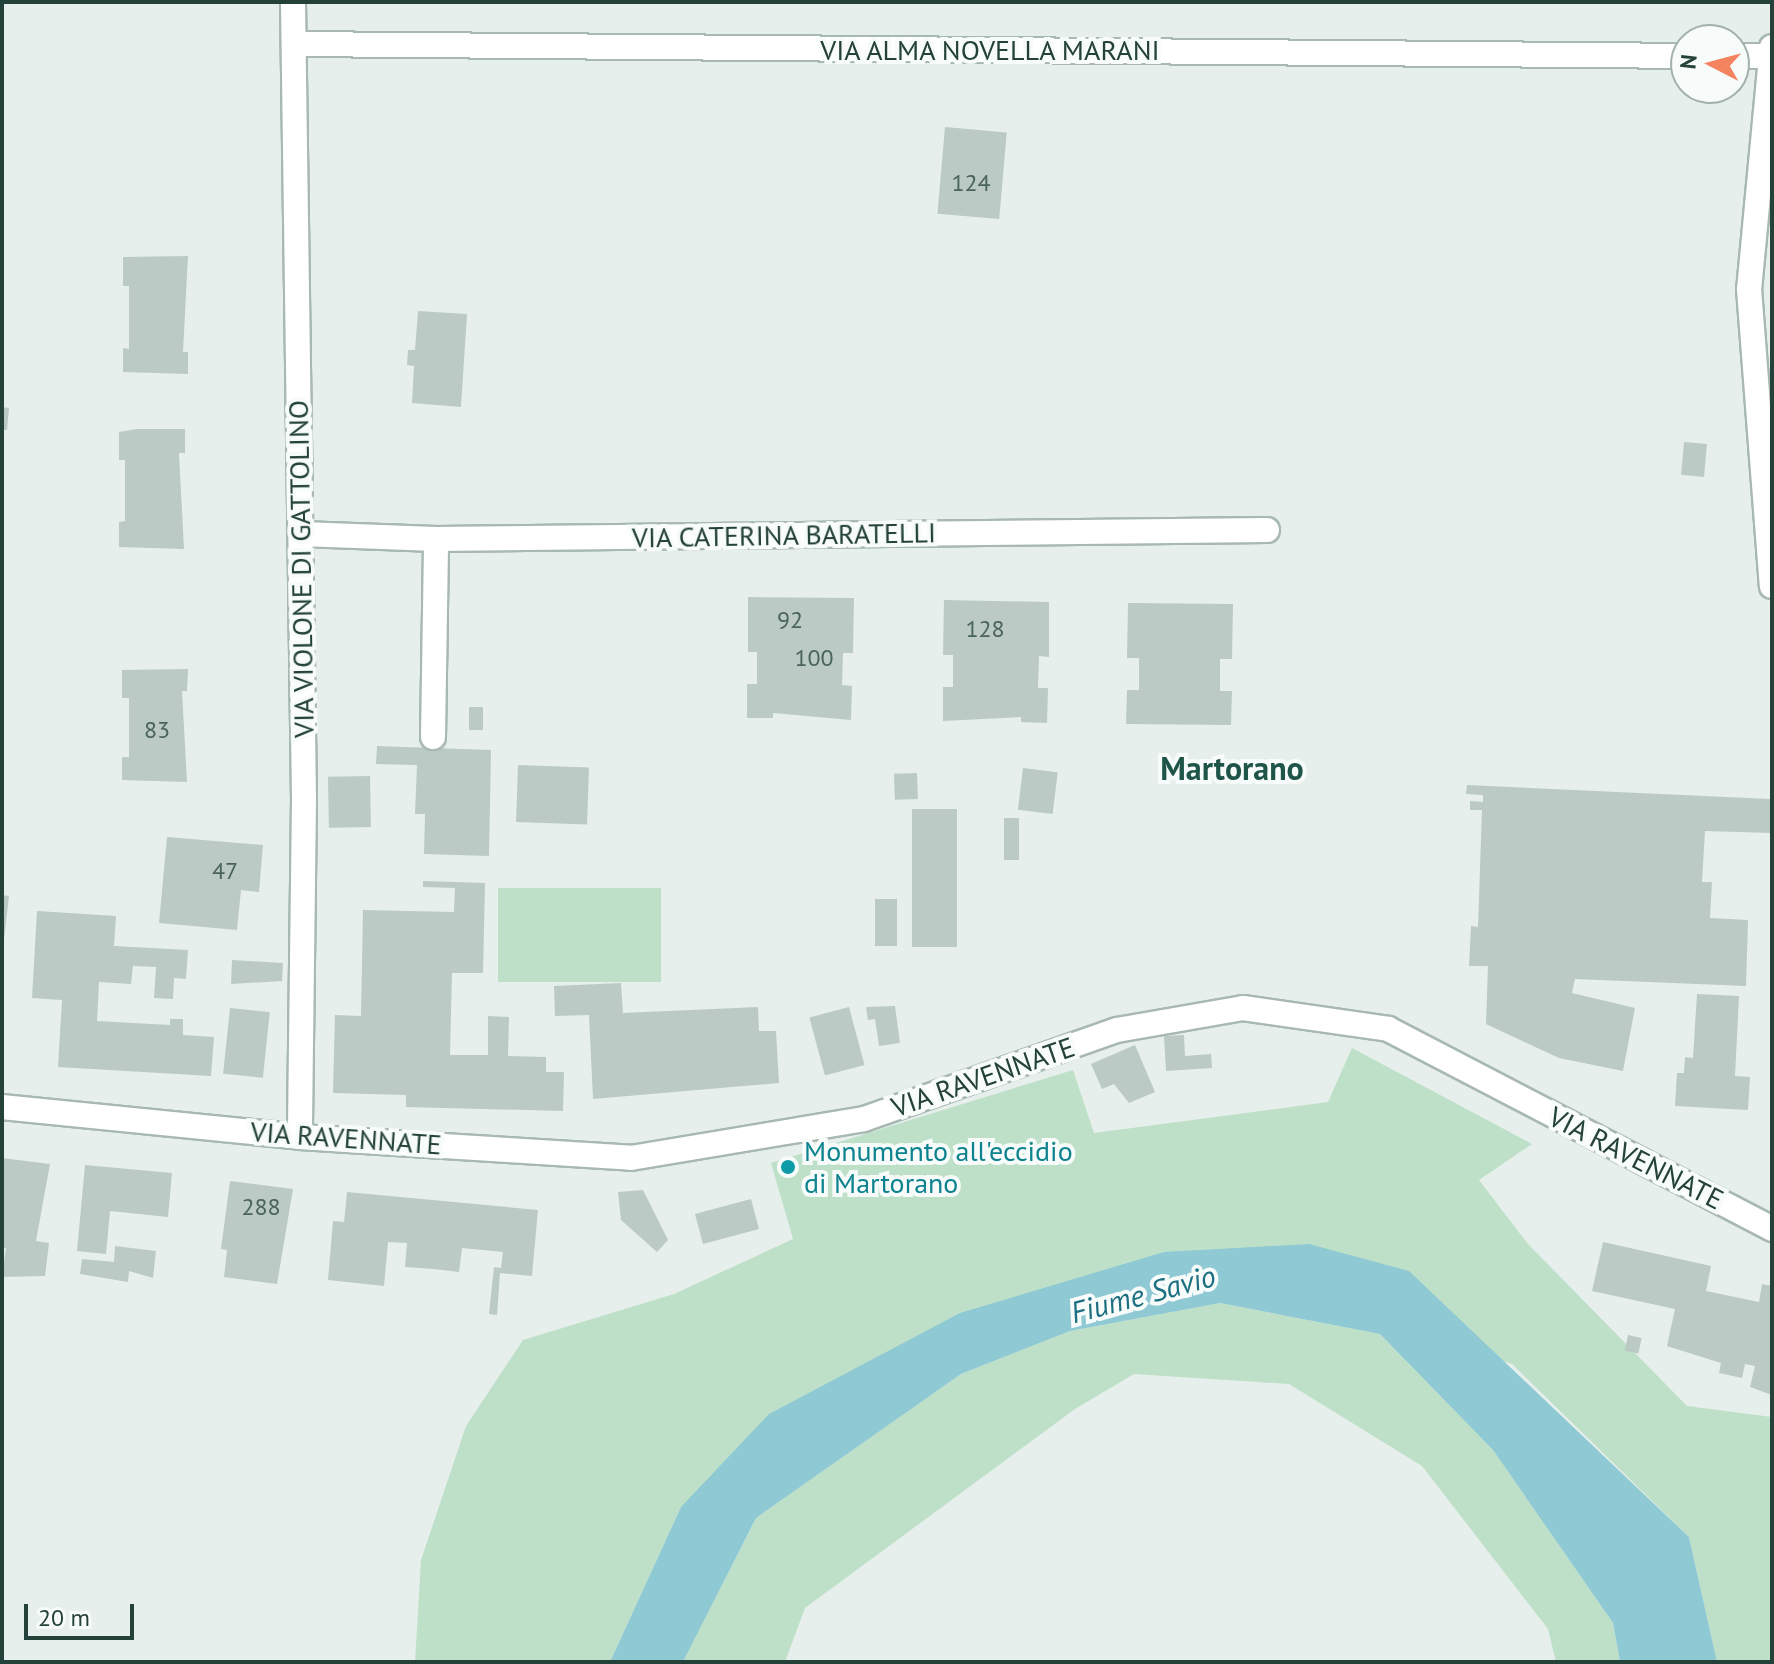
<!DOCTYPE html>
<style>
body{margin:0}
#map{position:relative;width:1774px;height:1664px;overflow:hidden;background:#e6efeb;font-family:"PT Sans",sans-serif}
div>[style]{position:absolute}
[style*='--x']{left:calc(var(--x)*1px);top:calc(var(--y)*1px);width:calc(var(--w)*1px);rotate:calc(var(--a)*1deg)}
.green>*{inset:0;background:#bfe0c8;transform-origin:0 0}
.water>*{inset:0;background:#8ec9d4}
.building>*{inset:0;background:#bbcac4;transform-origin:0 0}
.roads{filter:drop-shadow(2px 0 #a8b8b2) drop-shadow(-2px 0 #a8b8b2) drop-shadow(0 2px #a8b8b2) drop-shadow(0 -2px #a8b8b2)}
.street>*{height:24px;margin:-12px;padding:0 12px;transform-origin:12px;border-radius:12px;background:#fff}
.secondary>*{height:24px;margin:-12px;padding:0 12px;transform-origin:12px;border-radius:12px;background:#fff}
.dots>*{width:22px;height:22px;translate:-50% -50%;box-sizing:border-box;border:4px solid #f7fbf9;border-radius:50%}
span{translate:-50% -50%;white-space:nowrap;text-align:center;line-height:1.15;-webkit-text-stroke:8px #f7fbf9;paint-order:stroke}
.number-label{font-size:24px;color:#4a645c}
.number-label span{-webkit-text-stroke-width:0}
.street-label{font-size:28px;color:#24423a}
.culture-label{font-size:28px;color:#0d838f}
.left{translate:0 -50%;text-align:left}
.water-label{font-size:30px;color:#1c6f80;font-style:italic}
.quarter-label{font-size:32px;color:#1f5548;font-weight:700}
.frame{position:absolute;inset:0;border:4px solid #24423a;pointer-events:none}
.north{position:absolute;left:1670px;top:24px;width:80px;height:80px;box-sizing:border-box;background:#f7fbf9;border:2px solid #a3b1ad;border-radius:50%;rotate:276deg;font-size:22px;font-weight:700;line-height:32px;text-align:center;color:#24423a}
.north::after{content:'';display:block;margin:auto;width:28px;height:36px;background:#f4845f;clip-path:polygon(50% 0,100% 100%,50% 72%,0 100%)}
.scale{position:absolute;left:24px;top:1604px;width:110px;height:36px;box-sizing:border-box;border:4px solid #24423a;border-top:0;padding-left:10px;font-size:24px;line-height:28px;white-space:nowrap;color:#24423a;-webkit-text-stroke:6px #f7fbf9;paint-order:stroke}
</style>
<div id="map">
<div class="green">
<div style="left:498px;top:888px;width:163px;height:94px"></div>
<div style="clip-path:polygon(1352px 1048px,1532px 1144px,1479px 1180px,1528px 1244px,1687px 1406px,1772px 1417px,1772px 1662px,1717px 1662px,1689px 1537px,1512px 1364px,1164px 1252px,681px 1507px,610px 1662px,415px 1662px,421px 1560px,466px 1426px,523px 1340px,674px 1294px,793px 1239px,771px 1163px,1073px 1070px,1094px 1133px,1328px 1102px)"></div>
<div style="clip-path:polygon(1220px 1303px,1380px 1334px,1493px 1450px,1613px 1623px,1620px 1662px,1556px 1662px,1548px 1629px,1422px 1466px,1289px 1384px,1134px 1374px,1075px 1409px,805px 1608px,785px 1662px,683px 1662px,756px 1518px,961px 1374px,1070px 1331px)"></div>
</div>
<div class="water">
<div style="clip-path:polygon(1309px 1244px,1409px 1271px,1689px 1537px,1717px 1662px,1620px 1662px,1613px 1623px,1493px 1450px,1380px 1334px,1220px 1303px,1070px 1331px,961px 1374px,756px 1518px,683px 1662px,610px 1662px,681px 1507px,769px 1414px,960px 1313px,1164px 1252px)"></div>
</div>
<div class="building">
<div style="left:945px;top:127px;width:62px;height:87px;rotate:5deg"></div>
<div style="clip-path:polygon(188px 256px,183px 352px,188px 352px,188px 374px,123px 372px,123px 348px,129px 349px,129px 286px,123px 286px,123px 257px)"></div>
<div style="clip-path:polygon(418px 311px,467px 314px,461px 407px,412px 403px,414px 366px,407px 365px,408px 350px,415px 350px)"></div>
<div style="clip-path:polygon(2px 407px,9px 408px,7px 430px,2px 430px)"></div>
<div style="clip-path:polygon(137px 429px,185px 429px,185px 453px,179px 453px,184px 549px,119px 547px,119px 522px,125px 521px,125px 460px,119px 460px,119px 432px)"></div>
<div style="left:1684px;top:442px;width:23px;height:33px;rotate:5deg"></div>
<div style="clip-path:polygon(748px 597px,854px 598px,853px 653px,843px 653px,842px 685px,852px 686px,851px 720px,773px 713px,773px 718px,747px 718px,747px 684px,757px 684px,757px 652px,748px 652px)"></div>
<div style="clip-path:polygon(944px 600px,1049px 602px,1049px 657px,1039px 656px,1038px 688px,1048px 688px,1047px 723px,1021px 722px,1021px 717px,943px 721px,943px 687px,953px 687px,953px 655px,943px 655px)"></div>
<div style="clip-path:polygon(1128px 603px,1233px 604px,1232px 659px,1220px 659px,1220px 691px,1232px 691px,1231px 725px,1126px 724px,1127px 690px,1139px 690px,1139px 658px,1127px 658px)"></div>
<div style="clip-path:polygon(188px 669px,187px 691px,182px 691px,187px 782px,122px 780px,122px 757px,129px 757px,129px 698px,122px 698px,122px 670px)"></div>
<div style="left:469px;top:707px;width:14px;height:23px"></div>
<div style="clip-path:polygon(377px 746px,491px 750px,489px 856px,424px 854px,425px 814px,415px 814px,417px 765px,376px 764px)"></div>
<div style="left:518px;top:765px;width:71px;height:57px;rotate:2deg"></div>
<div style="left:1023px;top:768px;width:35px;height:42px;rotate:7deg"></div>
<div style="left:917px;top:773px;width:26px;height:23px;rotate:88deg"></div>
<div style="left:370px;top:776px;width:51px;height:42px;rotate:89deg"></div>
<div style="clip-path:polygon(1467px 785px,1770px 799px,1772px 833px,1705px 831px,1702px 882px,1712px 882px,1710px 918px,1748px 920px,1746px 986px,1575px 979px,1572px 993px,1635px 1008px,1623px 1071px,1559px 1058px,1486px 1024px,1488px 966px,1469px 966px,1471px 926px,1478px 927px,1482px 810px,1470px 810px,1470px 801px,1483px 802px,1483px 795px,1466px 794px)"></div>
<div style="left:912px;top:809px;width:45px;height:138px"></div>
<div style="left:1004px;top:818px;width:15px;height:42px"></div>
<div style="clip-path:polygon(167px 837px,263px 845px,259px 892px,241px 890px,237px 930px,159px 923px)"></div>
<div style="clip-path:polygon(423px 881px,485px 883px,483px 973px,452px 973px,450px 1055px,488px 1055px,488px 1016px,509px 1017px,508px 1056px,546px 1057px,546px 1072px,564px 1072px,563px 1111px,406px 1107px,406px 1095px,333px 1093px,335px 1015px,361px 1016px,363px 910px,454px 912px,455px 888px,423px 887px)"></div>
<div style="clip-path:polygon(2px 895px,9px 896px,4px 939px,2px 939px)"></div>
<div style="left:875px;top:899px;width:22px;height:47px"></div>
<div style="clip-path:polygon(37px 911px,116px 916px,114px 946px,188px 950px,186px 979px,174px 978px,173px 999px,154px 998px,156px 967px,133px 966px,131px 984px,99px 982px,97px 1021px,170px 1025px,170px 1019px,183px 1019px,183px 1035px,214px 1037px,211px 1076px,58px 1067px,62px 1000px,32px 998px)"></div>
<div style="clip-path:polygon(232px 960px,283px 963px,282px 981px,231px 984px)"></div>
<div style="clip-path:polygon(621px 983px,623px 1013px,758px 1007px,759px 1031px,776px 1031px,779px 1083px,593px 1099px,589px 1015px,555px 1016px,554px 986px)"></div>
<div style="clip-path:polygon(1697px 994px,1739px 996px,1735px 1076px,1750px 1077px,1748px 1110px,1675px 1106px,1677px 1073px,1684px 1073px,1685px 1057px,1693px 1058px)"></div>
<div style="clip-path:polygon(895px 1006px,900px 1043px,879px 1046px,875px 1019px,868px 1020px,866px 1007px)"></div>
<div style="left:849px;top:1007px;width:60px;height:41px;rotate:75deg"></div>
<div style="left:230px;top:1008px;width:40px;height:66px;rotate:6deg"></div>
<div style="clip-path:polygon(1184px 1035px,1185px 1056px,1211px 1054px,1212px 1068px,1166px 1071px,1164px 1036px)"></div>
<div style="clip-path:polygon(1135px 1045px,1155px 1092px,1129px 1103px,1114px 1084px,1102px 1089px,1091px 1064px)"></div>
<div style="clip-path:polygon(2px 1158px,50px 1164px,36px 1241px,49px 1243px,45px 1276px,2px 1277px,6px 1248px,2px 1248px)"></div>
<div style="clip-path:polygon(85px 1165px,172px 1173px,168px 1217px,110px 1211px,106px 1254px,77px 1251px)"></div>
<div style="clip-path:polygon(230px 1181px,293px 1189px,277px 1284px,224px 1277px,227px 1250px,221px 1249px)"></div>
<div style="clip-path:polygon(643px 1190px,668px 1240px,657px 1252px,621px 1220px,618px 1192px)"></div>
<div style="clip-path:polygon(347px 1192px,538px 1210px,532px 1276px,500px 1273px,497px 1315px,489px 1314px,494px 1267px,501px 1268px,503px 1252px,462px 1248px,459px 1272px,434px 1269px,405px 1267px,407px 1243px,388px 1242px,384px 1286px,328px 1280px,333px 1221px,344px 1222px)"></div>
<div style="left:751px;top:1199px;width:31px;height:58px;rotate:75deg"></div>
<div style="clip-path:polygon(1603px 1242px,1711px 1266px,1706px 1291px,1759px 1302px,1762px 1284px,1772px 1286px,1772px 1395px,1750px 1387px,1755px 1366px,1745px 1364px,1742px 1378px,1719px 1373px,1721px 1363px,1667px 1346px,1675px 1309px,1592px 1291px)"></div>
<div style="clip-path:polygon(115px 1246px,156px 1251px,153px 1278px,129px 1271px,128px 1282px,80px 1274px,82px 1259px,114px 1262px)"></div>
<div style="left:1628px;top:1335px;width:14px;height:16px;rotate:12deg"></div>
</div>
<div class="roads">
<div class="street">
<div style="--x:293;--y:2;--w:797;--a:89.21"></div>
<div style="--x:304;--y:799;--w:338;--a:90.7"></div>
<div style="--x:294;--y:44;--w:1392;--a:0.49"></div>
<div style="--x:1772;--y:47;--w:243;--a:95.4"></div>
<div style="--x:1749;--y:289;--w:298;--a:85.6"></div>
<div style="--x:1734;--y:56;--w:37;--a:0"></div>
<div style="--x:301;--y:534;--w:135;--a:2.1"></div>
<div style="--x:436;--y:539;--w:831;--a:-0.62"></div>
<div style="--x:433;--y:737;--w:198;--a:-89.1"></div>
</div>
<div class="secondary">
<div style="--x:2;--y:1107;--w:300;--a:5.7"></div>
<div style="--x:300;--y:1137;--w:332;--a:3.6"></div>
<div style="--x:631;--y:1158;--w:236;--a:-9.5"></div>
<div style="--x:864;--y:1119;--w:268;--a:-19.4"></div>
<div style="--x:1117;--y:1030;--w:128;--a:-9.9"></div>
<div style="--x:1243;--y:1008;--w:147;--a:8.2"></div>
<div style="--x:1388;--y:1029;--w:433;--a:27.5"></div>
</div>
</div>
<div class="dots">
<div style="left:788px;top:1167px;background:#0f9aa8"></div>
</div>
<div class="number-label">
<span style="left:971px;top:183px">124</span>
<span style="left:790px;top:620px">92</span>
<span style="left:985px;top:629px">128</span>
<span style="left:814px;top:658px">100</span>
<span style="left:157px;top:730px">83</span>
<span style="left:225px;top:871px">47</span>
<span style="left:261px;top:1207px">288</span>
</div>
<div class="street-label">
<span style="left:990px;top:50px">VIA ALMA NOVELLA MARANI</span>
<span style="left:784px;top:535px;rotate:-1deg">VIA CATERINA BARATELLI</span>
<span style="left:301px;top:569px;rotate:-91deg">VIA VIOLONE DI GATTOLINO</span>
<span style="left:983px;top:1077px;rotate:-19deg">VIA RAVENNATE</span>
<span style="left:346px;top:1138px;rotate:4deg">VIA RAVENNATE</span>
<span style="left:1636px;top:1158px;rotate:27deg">VIA RAVENNATE</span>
</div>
<div class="culture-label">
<span class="left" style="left:804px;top:1167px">Monumento all'eccidio<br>di Martorano</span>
</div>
<div class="water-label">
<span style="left:1143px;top:1294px;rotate:-15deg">Fiume Savio</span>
</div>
<div class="quarter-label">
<span style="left:1232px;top:768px">Martorano</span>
</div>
<div class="frame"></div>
<div class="north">N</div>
<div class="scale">20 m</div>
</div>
